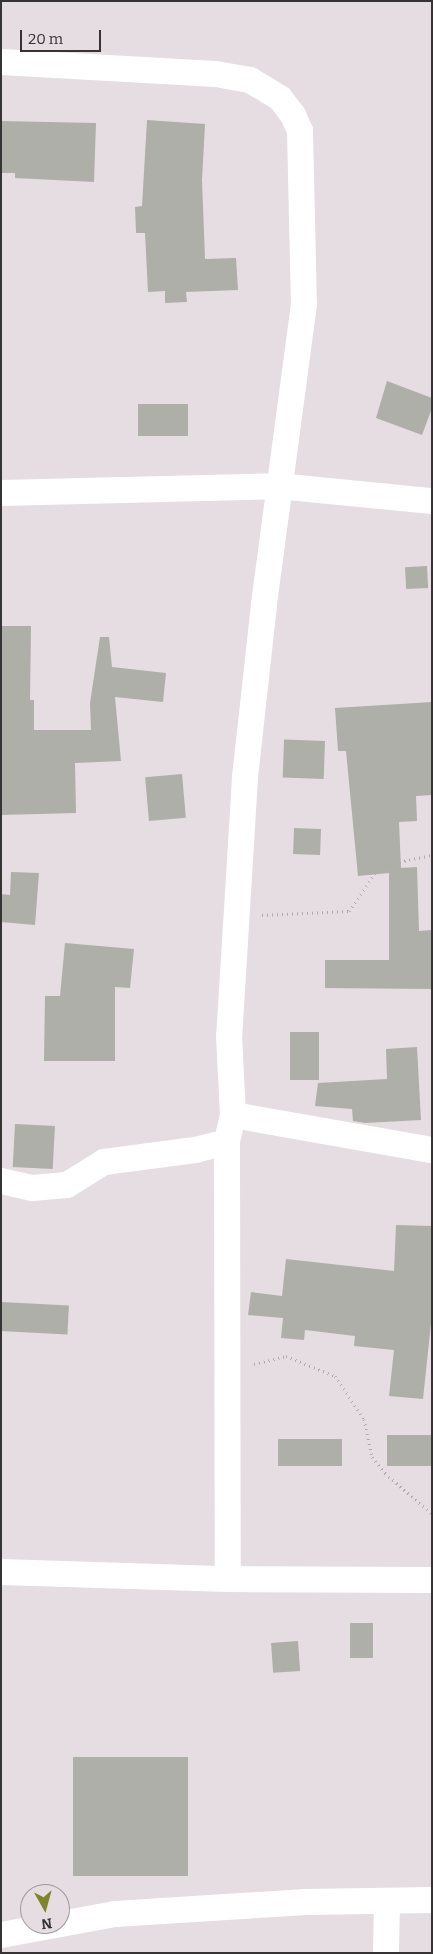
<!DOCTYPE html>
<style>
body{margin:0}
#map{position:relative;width:433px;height:1954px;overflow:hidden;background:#e5dde1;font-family:Bitter,serif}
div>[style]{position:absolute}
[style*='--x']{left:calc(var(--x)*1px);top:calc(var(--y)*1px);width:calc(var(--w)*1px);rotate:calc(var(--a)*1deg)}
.building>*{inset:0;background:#aeafa8;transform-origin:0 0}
.path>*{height:3px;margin-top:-1.5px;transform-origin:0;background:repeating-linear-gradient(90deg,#afa8ac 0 1px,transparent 0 5px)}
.minor>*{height:26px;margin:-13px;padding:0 13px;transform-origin:13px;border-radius:13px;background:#fff}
span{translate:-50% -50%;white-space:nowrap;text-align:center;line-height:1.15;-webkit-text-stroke:4px #e5dde1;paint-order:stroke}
.frame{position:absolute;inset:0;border:2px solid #363335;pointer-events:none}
.north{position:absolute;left:20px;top:1884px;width:50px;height:50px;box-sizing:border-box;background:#e5dde1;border:1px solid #9f999c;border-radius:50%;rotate:173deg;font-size:14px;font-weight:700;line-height:20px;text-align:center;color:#363335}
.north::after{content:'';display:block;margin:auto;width:18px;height:22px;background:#7f842e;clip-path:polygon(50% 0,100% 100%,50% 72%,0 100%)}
.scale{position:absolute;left:20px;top:30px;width:81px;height:22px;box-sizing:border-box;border:2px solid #363335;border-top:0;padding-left:6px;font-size:15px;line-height:18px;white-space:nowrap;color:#363335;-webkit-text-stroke:4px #e5dde1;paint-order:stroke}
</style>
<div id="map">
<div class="building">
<div style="clip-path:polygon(147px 120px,205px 124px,202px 180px,205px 259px,236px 258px,238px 290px,186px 292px,187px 302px,165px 303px,165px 291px,148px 292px,145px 233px,136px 233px,135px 207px,142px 206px)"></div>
<div style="clip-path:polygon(1px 121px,96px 123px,94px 182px,15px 178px,15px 173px,1px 173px)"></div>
<div style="clip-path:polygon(387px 381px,432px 398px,432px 408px,422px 435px,376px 418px)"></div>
<div style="left:188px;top:404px;width:32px;height:50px;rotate:90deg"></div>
<div style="left:427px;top:566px;width:22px;height:22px;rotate:87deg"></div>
<div style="clip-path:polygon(1px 626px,31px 626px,30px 700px,34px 700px,34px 730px,91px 730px,90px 703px,100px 637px,109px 637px,112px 667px,166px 673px,163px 702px,115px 697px,121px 761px,75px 763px,76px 813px,1px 815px)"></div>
<div style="clip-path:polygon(432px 702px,432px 795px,416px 796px,417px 821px,399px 822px,401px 868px,417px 867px,419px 931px,432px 930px,432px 989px,325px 988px,325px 960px,389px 960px,389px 873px,358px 876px,346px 751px,338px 751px,335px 708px)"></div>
<div style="left:325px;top:741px;width:38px;height:41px;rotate:92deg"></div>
<div style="left:182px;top:774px;width:44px;height:37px;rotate:85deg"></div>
<div style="left:321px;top:829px;width:26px;height:27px;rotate:92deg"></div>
<div style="clip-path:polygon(11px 872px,39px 873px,35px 925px,1px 922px,1px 894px,10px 895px)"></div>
<div style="clip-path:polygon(65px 943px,134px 949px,130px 988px,115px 987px,115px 1061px,44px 1061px,45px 996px,60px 996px)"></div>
<div style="left:290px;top:1032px;width:29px;height:48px"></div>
<div style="clip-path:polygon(417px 1047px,421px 1120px,365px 1123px,353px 1121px,352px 1109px,315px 1106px,318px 1083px,387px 1079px,386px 1049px)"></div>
<div style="left:15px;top:1124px;width:40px;height:43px;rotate:3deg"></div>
<div style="clip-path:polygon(396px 1225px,432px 1226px,432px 1314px,423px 1399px,389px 1396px,394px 1350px,354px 1346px,355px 1336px,305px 1330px,304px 1340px,281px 1338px,283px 1318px,248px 1315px,251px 1292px,282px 1296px,286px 1259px,394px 1271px)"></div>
<div style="left:1px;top:1302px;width:68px;height:29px;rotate:3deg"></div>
<div style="left:387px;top:1435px;width:45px;height:31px"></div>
<div style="left:278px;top:1439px;width:64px;height:27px"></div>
<div style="left:350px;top:1623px;width:23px;height:35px"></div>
<div style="left:298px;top:1641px;width:30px;height:27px;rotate:86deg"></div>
<div style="left:73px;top:1757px;width:115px;height:119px"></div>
</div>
<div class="path">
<div style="--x:262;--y:915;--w:87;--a:-2.6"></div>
<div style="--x:349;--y:911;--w:55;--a:-55.4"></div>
<div style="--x:380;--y:866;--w:53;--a:-11.9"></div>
<div style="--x:254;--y:1364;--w:33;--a:-14"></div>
<div style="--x:286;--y:1356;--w:53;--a:22.2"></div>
<div style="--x:335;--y:1376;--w:52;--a:56"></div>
<div style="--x:364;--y:1419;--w:39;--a:78"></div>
<div style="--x:372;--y:1457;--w:21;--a:51"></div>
<div style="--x:385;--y:1473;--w:62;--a:41.1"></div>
</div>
<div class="minor">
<div style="--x:1;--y:62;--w:215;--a:3.2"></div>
<div style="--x:216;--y:74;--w:35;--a:10"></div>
<div style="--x:250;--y:80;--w:35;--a:31"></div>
<div style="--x:280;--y:98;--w:21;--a:53"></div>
<div style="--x:293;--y:115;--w:17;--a:66"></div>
<div style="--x:300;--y:131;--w:173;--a:88.7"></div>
<div style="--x:304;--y:304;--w:304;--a:97.6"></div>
<div style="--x:264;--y:605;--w:174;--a:96.3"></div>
<div style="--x:245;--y:778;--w:258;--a:93.5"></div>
<div style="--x:229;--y:1036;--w:79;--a:87.1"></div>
<div style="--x:233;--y:1115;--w:28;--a:103"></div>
<div style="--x:227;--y:1142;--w:437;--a:89.9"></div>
<div style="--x:1;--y:493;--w:277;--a:-1.4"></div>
<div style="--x:278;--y:486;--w:155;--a:5.6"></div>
<div style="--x:233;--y:1115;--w:202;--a:10"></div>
<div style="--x:1;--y:1181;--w:32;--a:13"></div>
<div style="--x:32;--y:1188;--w:35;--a:-5"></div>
<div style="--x:67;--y:1185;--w:44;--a:-31.9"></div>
<div style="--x:104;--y:1162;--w:92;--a:-7.5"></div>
<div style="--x:195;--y:1150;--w:33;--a:-14"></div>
<div style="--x:1;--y:1572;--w:227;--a:1.8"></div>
<div style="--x:228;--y:1579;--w:204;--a:0.3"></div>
<div style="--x:1;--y:1935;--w:116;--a:-10.4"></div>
<div style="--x:115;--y:1914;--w:191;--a:-3.6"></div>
<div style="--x:306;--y:1902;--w:126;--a:-0.9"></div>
<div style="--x:386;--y:1953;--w:50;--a:-88.9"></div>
</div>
<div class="frame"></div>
<div class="north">N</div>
<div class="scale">20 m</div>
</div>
